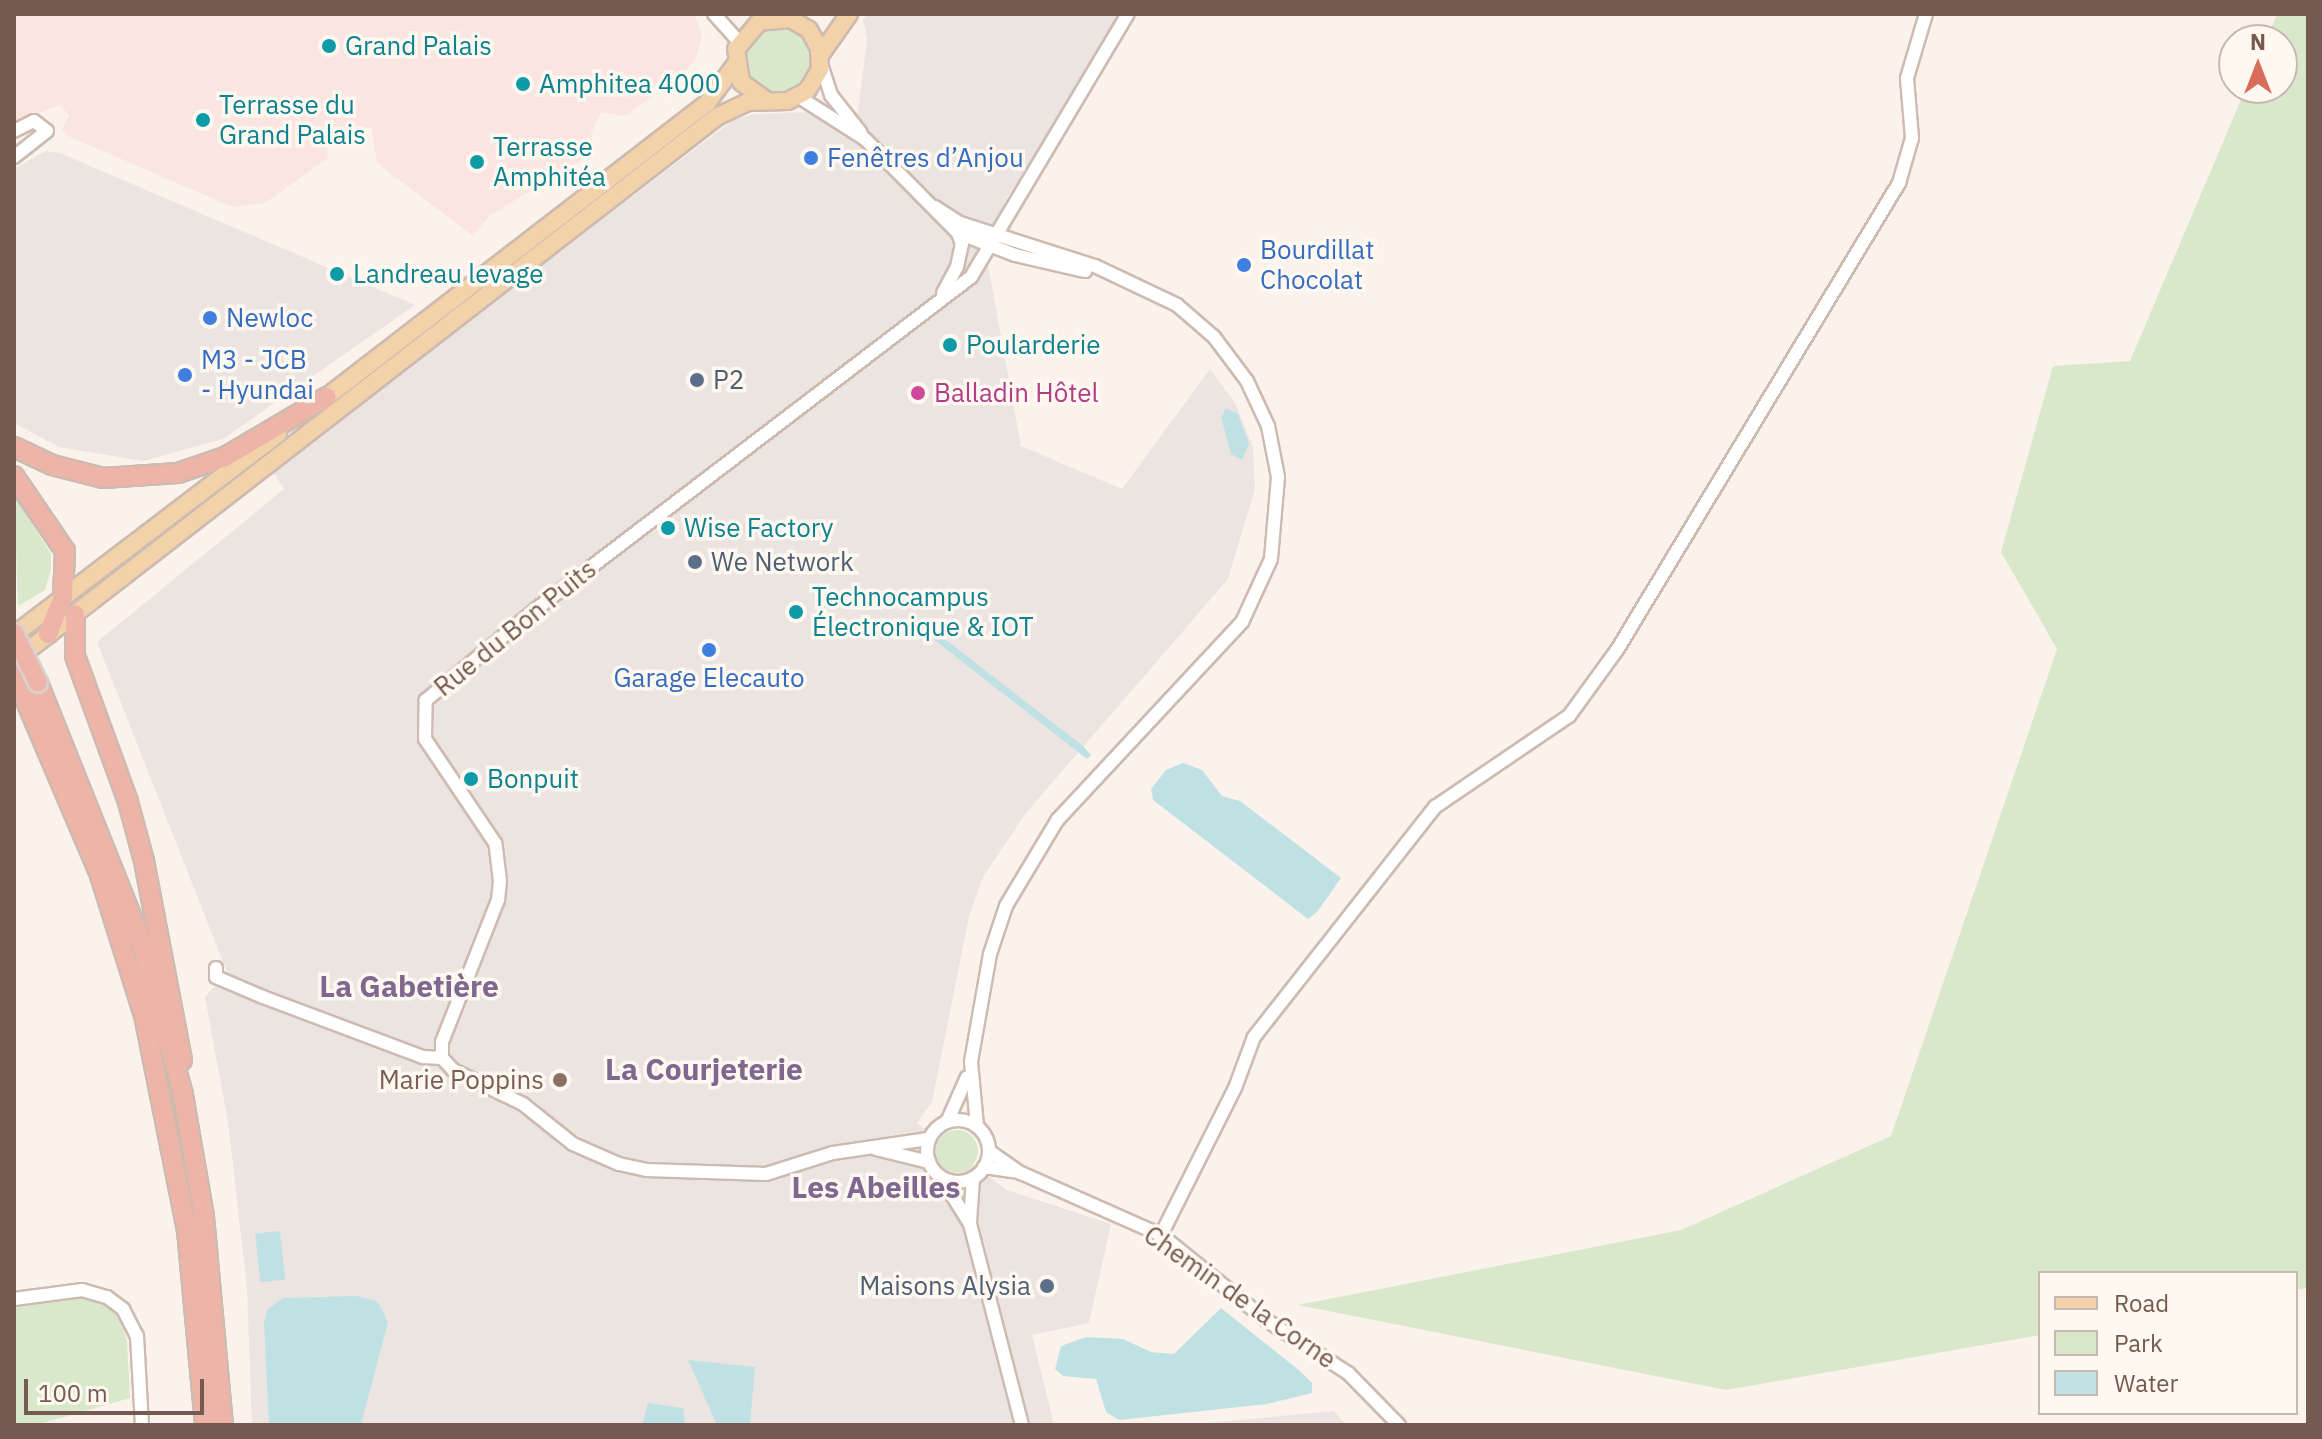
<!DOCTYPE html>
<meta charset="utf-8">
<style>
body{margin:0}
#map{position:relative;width:2322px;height:1439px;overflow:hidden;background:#fbf3eb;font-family:"IBM Plex Sans",sans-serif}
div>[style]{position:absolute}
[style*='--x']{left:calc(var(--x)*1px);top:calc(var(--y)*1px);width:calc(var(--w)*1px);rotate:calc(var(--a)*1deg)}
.commercial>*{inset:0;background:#fae5e0}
.industrial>*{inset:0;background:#ebe4e0}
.green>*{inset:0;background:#d9e8ca}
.round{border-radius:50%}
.water>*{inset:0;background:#c0e1e3;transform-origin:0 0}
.roads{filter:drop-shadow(2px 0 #cdbbb1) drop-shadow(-2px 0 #cdbbb1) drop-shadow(0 2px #cdbbb1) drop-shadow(0 -2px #cdbbb1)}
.minor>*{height:12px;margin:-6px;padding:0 6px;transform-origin:6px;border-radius:6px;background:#fff}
.minor>.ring{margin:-6px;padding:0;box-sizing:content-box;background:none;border:12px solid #fff;border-radius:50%}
.major>*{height:16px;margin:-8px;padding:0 8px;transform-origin:8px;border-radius:8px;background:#f3d2aa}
.highway>*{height:18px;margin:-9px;padding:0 9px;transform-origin:9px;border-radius:9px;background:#efb4a8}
.bridges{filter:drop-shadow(2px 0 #d8d1ce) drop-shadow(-2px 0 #d8d1ce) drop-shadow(0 2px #d8d1ce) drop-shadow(0 -2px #d8d1ce)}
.highway-bridge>*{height:18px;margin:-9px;padding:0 9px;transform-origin:9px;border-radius:9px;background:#efb4a8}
.dots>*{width:22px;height:22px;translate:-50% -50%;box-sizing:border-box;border:4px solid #fef8f1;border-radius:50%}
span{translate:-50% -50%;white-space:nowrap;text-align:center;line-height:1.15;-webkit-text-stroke:7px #fef8f1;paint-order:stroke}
.culture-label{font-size:26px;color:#0d838f}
.left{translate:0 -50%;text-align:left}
.shop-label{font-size:26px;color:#366cbe}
.service-label{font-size:26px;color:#4e5e75}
.right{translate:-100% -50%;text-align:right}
.hotel-label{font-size:26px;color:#b23c85}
.street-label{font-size:26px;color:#745a50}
.education-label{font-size:26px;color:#785e54}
.quarter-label{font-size:30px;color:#7f678f;font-weight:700}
.frame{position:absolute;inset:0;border:16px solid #745a50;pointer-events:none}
.legend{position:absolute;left:2038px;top:1271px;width:260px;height:144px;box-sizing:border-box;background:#fef8f1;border:2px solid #c7b9b1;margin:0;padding:10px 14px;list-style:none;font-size:24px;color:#745a50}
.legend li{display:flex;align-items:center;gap:16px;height:40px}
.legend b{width:40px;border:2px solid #c7b9b1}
.north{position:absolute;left:2218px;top:24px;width:80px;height:80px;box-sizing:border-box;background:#fef8f1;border:2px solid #c7b9b1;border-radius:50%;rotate:0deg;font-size:22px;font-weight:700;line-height:32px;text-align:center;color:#745a50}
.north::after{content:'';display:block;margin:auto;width:28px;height:36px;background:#d96d5b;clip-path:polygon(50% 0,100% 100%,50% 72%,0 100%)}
.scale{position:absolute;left:24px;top:1379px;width:180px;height:36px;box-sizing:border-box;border:4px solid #745a50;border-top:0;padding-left:10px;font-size:24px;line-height:28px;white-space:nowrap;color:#745a50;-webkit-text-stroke:6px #fef8f1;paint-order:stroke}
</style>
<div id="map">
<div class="commercial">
<div style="clip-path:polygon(14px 14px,695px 14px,702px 36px,696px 59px,675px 82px,624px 116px,601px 112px,591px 134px,593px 153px,489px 216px,473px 236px,377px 163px,371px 127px,325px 133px,328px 158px,265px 203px,233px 207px,68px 136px,62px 130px,69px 115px,60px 105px,14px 123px)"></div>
</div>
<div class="industrial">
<div style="clip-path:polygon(869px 14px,1127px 14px,1008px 196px,984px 243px,1021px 446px,1122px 489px,1210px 369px,1235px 403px,1253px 447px,1255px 489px,1228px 579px,1026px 813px,983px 877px,969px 916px,932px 1102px,917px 1123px,1007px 1190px,1111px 1224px,1089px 1323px,1032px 1335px,1054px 1425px,252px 1425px,247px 1288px,228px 1122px,205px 997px,227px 972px,97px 642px,284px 489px,272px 470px,733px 120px,755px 114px,807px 112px,854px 142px,867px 40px,863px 19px)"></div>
<div style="clip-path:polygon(46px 151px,60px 153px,415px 305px,223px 439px,143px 461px,59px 447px,14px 423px,14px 169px)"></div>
<div style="clip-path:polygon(1334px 1411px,1346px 1425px,1187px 1425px)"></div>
</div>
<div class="green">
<div style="clip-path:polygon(2277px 14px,2308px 14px,2308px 1288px,2296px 1290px,2296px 1273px,2040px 1273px,2040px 1335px,1726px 1390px,1298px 1305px,1681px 1230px,1891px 1136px,2057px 649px,2001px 552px,2053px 366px,2130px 361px,2246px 88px,2282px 88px,2282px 40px,2266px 40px)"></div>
<div class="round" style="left:743px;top:25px;width:70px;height:70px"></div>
<div style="clip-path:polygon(14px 495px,51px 554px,51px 569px,45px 590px,18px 606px)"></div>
<div class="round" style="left:936px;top:1130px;width:42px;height:42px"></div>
<div style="clip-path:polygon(76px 1294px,116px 1310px,127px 1340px,130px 1398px,36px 1425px,14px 1425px,14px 1303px)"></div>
</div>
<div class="water">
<div style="clip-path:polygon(1226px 408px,1238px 414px,1249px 444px,1242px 460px,1231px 454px,1221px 417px)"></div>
<div style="clip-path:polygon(915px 616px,1083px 746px,1091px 755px,1087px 759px,923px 631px,905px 624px)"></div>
<div style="clip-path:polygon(1183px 763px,1202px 770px,1222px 796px,1240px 801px,1341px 878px,1317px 912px,1308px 919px,1153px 800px,1151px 789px,1166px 770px)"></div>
<div style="left:280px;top:1231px;width:49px;height:25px;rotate:84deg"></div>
<div style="clip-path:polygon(356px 1296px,377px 1301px,388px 1322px,361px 1425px,269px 1425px,264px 1322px,268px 1309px,283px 1298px)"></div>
<div style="clip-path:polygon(1221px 1308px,1300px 1371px,1312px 1383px,1312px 1393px,1267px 1404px,1119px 1420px,1106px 1412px,1096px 1379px,1063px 1376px,1055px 1369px,1061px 1346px,1086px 1337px,1123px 1339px,1151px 1352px,1174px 1354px)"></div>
<div style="clip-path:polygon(688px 1360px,755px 1367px,750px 1425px,717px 1425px)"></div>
<div style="clip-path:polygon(648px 1403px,683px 1408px,685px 1425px,642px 1425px)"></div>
</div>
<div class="roads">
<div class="minor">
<div style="--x:714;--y:14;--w:38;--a:48"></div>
<div style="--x:821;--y:64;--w:33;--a:72"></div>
<div style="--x:831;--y:95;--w:48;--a:51.7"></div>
<div style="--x:799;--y:97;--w:78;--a:32.5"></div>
<div style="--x:865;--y:139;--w:132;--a:45.3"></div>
<div style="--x:958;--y:233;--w:61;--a:21.1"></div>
<div style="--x:1015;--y:255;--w:72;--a:12.9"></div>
<div style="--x:14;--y:131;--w:22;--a:-27"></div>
<div style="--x:34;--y:121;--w:16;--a:38"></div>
<div style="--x:47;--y:131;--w:42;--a:141.8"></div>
<div style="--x:935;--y:207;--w:30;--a:33"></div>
<div style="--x:960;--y:223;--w:142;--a:17.7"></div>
<div style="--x:1095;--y:266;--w:91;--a:25.4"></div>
<div style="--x:1177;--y:305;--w:49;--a:40.9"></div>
<div style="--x:1214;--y:337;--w:55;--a:53.1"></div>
<div style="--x:1247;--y:381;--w:50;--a:65"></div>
<div style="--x:1268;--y:426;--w:52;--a:78.9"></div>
<div style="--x:1278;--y:477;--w:82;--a:94.9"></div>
<div style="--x:1271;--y:559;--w:69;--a:114.7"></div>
<div style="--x:1242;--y:622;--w:270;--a:133"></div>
<div style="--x:1058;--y:819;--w:101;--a:120.9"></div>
<div style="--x:1006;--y:906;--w:51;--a:108.4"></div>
<div style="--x:990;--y:954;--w:110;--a:100"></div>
<div style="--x:971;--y:1062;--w:64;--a:84.6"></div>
<div style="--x:943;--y:293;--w:30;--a:-62"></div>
<div style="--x:957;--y:267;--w:24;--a:-78"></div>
<div style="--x:962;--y:244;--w:12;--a:-110"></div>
<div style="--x:216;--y:968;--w:9;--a:90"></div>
<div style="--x:216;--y:977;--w:51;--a:23.1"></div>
<div style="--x:263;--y:997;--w:171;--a:20.6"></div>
<div style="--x:423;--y:1057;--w:19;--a:3"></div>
<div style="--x:442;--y:1058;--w:16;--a:-90"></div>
<div style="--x:442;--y:1042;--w:153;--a:-68.5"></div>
<div style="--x:498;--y:900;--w:19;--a:-84"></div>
<div style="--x:500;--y:881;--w:38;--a:-97"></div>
<div style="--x:495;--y:843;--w:125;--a:-123.9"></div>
<div style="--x:425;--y:739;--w:39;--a:-89"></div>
<div style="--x:426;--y:700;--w:143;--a:-39.6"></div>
<div style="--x:536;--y:609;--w:547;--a:-37.35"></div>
<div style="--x:971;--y:277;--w:306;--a:-59.2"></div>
<div style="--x:442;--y:1058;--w:16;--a:47"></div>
<div style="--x:453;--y:1070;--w:78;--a:25.9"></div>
<div style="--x:523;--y:1104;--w:64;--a:38.7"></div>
<div style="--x:573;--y:1144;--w:50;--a:23.5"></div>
<div style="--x:619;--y:1164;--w:29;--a:12"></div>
<div style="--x:647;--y:1170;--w:119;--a:1.9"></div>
<div style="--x:766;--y:1174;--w:70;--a:-17.4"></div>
<div style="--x:833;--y:1153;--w:96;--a:-8.4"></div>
<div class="ring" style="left:927px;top:1120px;width:50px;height:50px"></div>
<div style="--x:947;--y:1122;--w:49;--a:-66"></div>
<div style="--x:876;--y:1149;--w:55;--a:13.8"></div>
<div style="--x:989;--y:1151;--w:39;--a:35"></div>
<div style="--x:1021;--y:1173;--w:153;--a:23.9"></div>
<div style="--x:1161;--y:1235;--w:135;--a:39"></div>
<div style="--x:1266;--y:1320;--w:98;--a:32.9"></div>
<div style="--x:1348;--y:1373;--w:73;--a:45.6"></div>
<div style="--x:984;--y:1167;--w:34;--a:8"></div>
<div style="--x:941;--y:1177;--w:55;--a:58.3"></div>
<div style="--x:970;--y:1224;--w:208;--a:75.5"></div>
<div style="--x:970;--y:1222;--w:44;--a:-86.1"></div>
<div style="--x:1161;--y:1235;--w:165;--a:-63.3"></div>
<div style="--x:1235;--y:1088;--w:54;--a:-69.6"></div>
<div style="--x:1254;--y:1037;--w:293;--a:-51.8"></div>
<div style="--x:1435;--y:807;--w:162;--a:-34.2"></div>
<div style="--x:1569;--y:716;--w:82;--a:-54"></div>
<div style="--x:1617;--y:650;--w:546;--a:-58.87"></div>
<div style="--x:1899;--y:183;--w:47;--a:-73.9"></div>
<div style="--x:1912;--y:138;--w:60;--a:-94.8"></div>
<div style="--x:1907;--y:78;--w:67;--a:-73.5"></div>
<div style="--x:14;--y:1299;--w:69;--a:-7.5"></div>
<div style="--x:82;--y:1290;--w:26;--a:16"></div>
<div style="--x:107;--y:1297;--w:20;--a:37"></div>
<div style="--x:123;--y:1309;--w:30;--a:63"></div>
<div style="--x:137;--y:1336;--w:89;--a:86.8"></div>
</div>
<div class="major">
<div style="--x:821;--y:54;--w:49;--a:-55"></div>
<div style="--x:319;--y:403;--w:490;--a:-37.7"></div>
<div style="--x:707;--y:103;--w:47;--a:-53.6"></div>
<div style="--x:14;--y:635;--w:332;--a:-37.3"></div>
<div style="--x:14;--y:661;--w:890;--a:-37.75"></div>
<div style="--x:718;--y:116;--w:33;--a:-25"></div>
<div style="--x:748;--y:102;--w:40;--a:-1.4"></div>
<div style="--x:788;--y:101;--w:21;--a:-28"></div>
<div style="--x:807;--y:91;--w:26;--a:-59"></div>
<div style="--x:820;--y:69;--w:21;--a:-93"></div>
<div style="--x:819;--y:48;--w:21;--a:-119"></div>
<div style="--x:809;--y:30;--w:21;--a:-149"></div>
<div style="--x:791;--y:19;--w:32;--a:175"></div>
<div style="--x:759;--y:22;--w:35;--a:130"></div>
<div style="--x:736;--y:49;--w:33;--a:81"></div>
<div style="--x:741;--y:82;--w:32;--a:36"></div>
</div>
<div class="highway">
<div style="--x:14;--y:447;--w:42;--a:25.3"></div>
<div style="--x:52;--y:465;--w:53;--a:14.3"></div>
<div style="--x:103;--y:478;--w:75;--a:-3.8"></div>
<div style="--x:178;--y:473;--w:50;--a:-18.8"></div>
<div style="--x:225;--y:457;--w:118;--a:-30.5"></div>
<div style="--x:14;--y:476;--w:91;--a:55.8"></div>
<div style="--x:65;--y:551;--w:46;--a:92.5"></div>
<div style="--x:63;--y:597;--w:40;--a:112"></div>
<div style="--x:75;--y:614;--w:42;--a:90"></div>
<div style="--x:75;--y:656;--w:155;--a:70"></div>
<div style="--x:128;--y:802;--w:61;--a:74.8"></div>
<div style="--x:144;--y:861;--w:203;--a:79.2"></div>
<div style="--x:14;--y:673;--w:220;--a:66.9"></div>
<div style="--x:100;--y:875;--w:147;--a:72.6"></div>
<div style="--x:144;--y:1015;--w:219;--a:78.7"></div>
<div style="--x:187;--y:1230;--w:196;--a:84.7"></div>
<div style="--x:38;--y:683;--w:277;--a:68.2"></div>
<div style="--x:141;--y:940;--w:161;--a:74.8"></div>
<div style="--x:183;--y:1095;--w:124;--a:80.2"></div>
<div style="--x:204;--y:1217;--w:209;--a:84.8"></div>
</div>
</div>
<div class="bridges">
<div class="highway-bridge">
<div style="--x:14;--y:633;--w:55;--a:64.4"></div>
</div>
</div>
<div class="dots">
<div style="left:329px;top:46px;background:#0f9aa8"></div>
<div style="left:523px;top:84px;background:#0f9aa8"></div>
<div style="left:203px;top:120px;background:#0f9aa8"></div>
<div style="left:811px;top:158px;background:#3f7fe0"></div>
<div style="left:477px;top:162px;background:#0f9aa8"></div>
<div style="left:1244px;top:265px;background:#3f7fe0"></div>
<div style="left:337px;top:274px;background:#0f9aa8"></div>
<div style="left:210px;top:318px;background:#3f7fe0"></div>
<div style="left:950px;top:345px;background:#0f9aa8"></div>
<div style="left:185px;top:375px;background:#3f7fe0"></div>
<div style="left:697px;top:380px;background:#5c6f8a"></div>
<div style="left:918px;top:393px;background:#d1479c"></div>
<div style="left:668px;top:528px;background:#0f9aa8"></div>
<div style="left:695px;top:562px;background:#5c6f8a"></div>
<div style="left:796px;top:612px;background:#0f9aa8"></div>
<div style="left:709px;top:650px;background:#3f7fe0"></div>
<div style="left:471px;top:779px;background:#0f9aa8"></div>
<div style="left:560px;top:1080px;background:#8d6e63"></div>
<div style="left:1047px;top:1286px;background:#5c6f8a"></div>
</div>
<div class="culture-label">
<span class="left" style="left:345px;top:46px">Grand Palais</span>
<span class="left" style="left:539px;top:84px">Amphitea 4000</span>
<span class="left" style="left:219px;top:120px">Terrasse du<br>Grand Palais</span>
<span class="left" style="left:493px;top:162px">Terrasse<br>Amphitéa</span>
<span class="left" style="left:353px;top:274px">Landreau levage</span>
<span class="left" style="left:966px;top:345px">Poularderie</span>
<span class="left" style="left:684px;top:528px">Wise Factory</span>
<span class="left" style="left:812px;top:612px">Technocampus<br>Électronique &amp; IOT</span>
<span class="left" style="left:487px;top:779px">Bonpuit</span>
</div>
<div class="shop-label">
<span class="left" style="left:827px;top:158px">Fenêtres d’Anjou</span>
<span class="left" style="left:1260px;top:265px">Bourdillat<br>Chocolat</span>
<span class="left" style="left:226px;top:318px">Newloc</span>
<span class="left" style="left:201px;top:375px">M3 - JCB<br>- Hyundai</span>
<span style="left:709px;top:678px">Garage Elecauto</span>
</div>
<div class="service-label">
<span class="left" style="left:713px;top:380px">P2</span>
<span class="left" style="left:711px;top:562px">We Network</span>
<span class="right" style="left:1031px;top:1286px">Maisons Alysia</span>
</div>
<div class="hotel-label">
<span class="left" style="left:934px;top:393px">Balladin Hôtel</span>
</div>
<div class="street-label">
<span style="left:515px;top:628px;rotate:-39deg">Rue du Bon Puits</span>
<span style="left:1240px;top:1297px;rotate:35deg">Chemin de la Corne</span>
</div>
<div class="education-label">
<span class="right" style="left:544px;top:1080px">Marie Poppins</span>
</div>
<div class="quarter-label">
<span style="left:409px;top:986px">La Gabetière</span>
<span style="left:704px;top:1069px">La Courjeterie</span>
<span style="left:876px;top:1187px">Les Abeilles</span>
</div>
<div class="frame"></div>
<ul class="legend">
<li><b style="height:10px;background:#f3d2aa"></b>Road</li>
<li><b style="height:22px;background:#d9e8ca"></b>Park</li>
<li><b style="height:22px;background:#c0e1e3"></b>Water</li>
</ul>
<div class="north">N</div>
<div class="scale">100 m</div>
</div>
